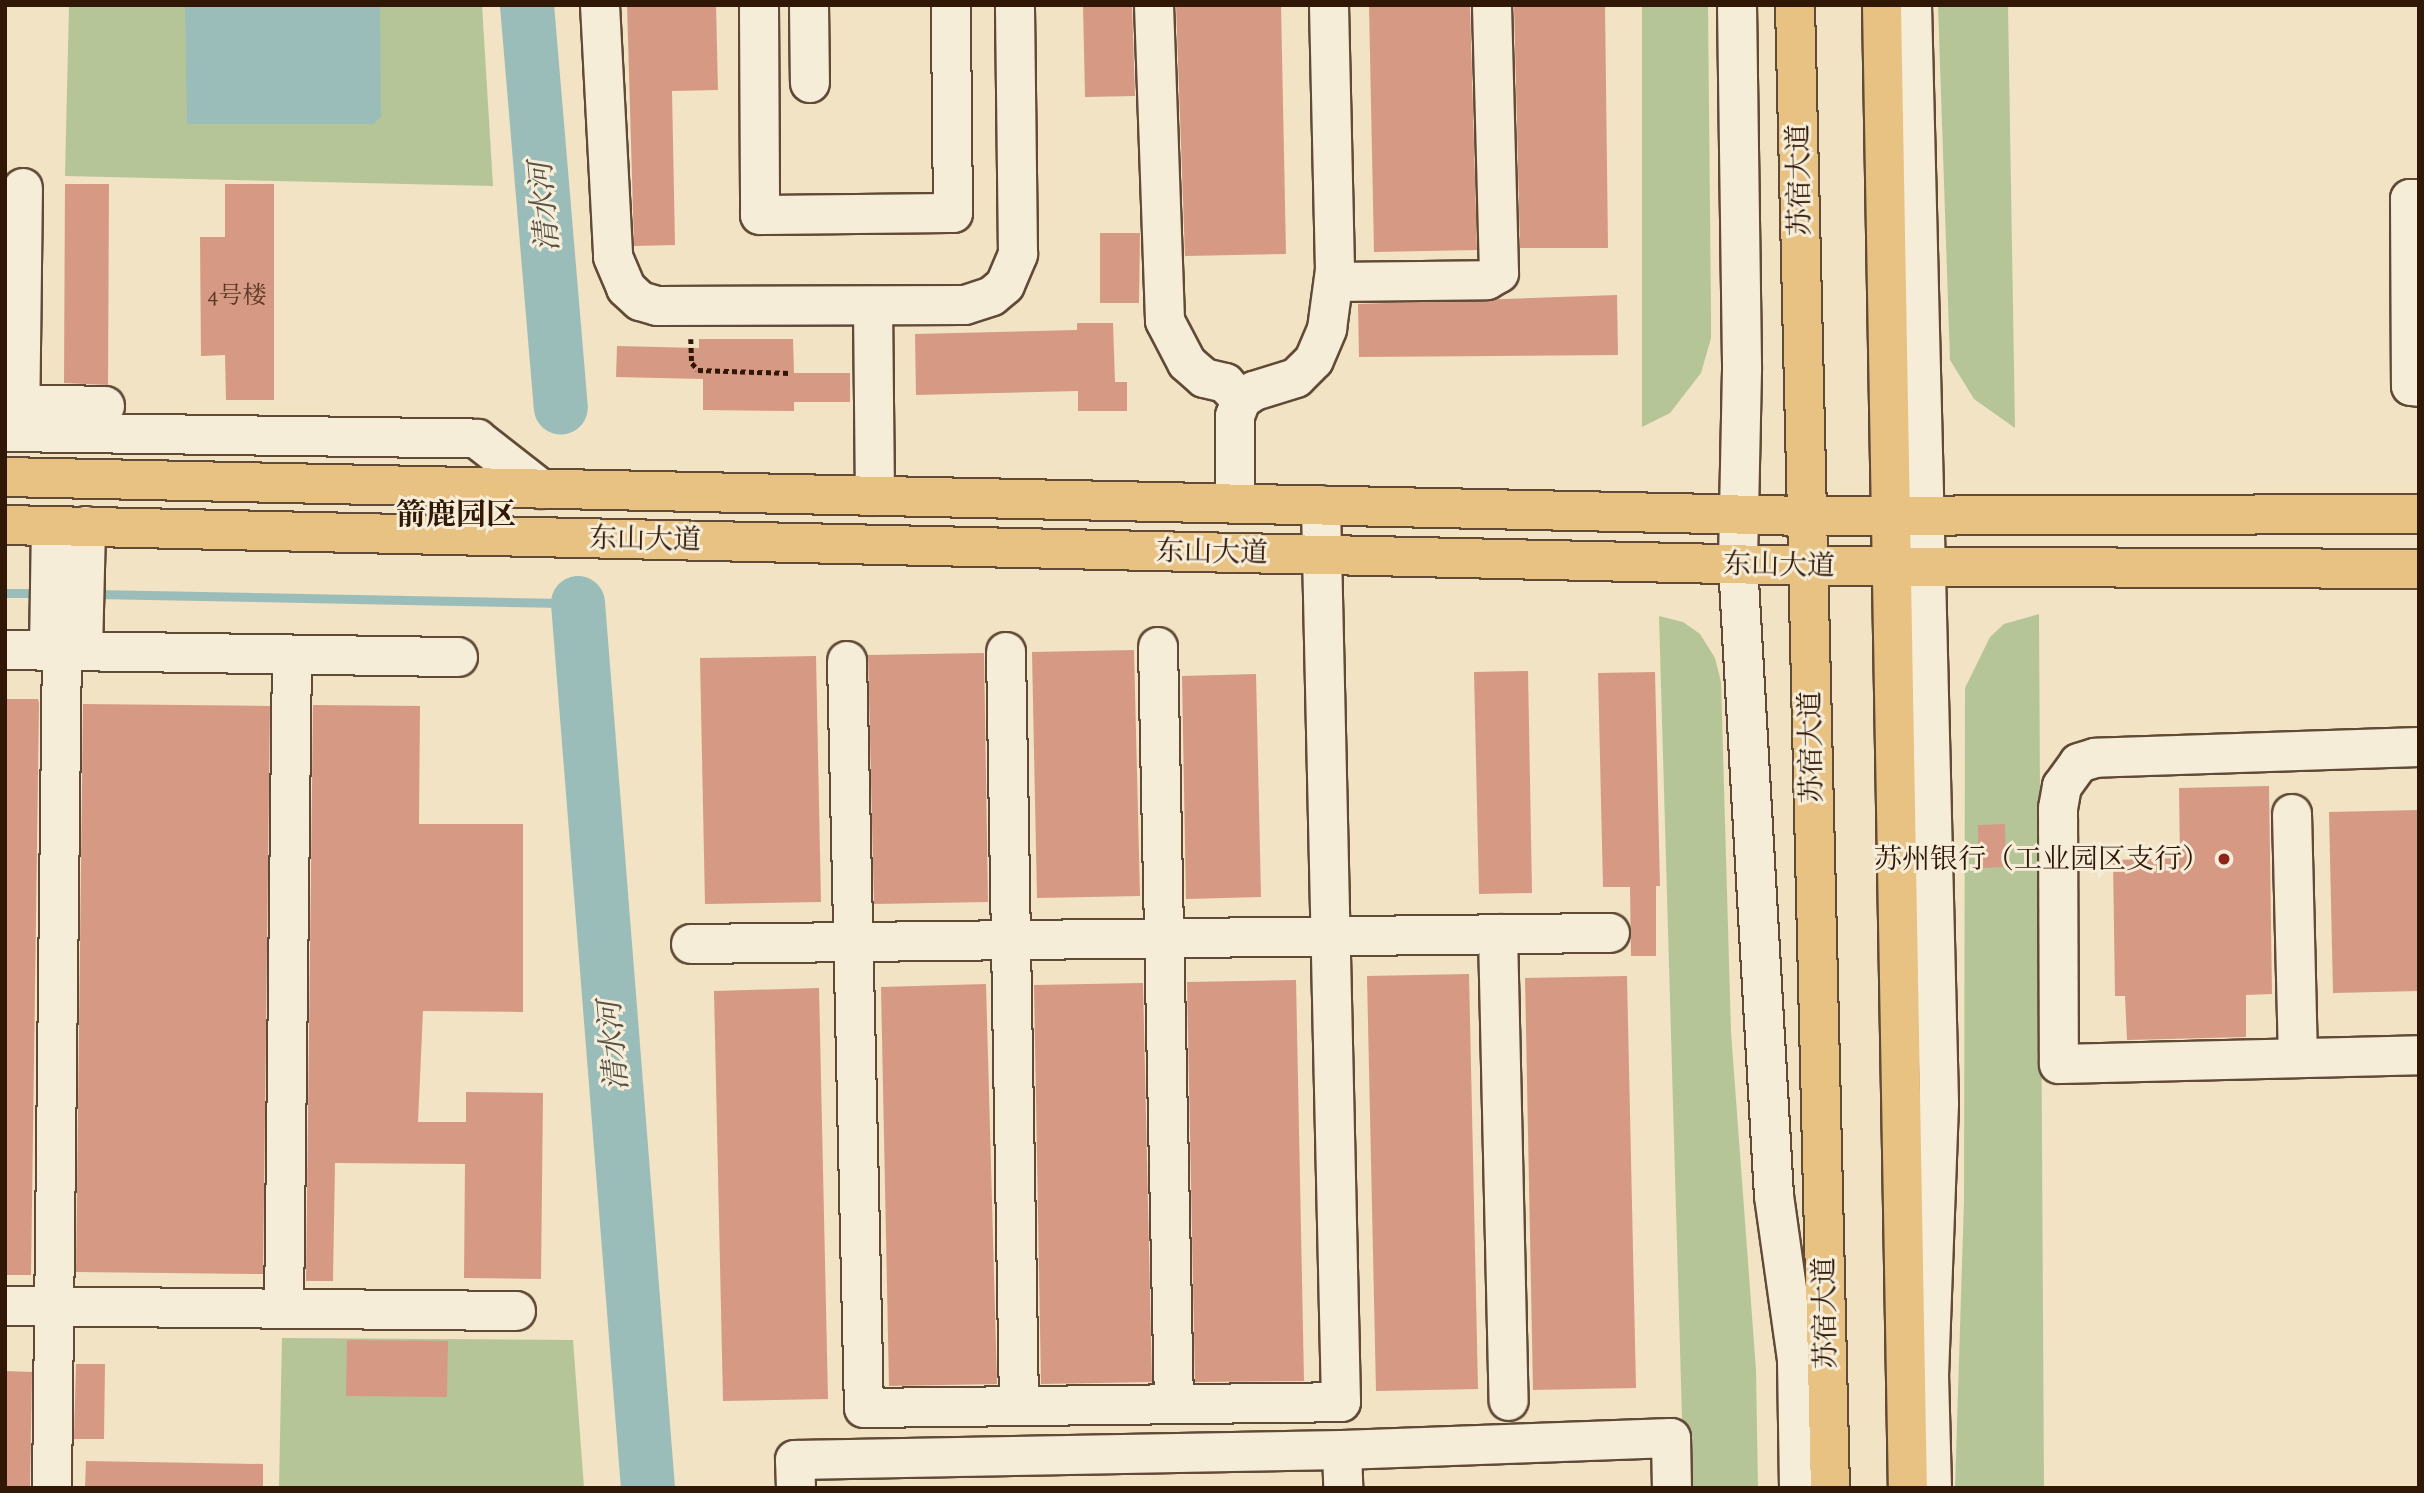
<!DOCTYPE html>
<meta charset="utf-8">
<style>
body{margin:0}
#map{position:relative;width:2424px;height:1493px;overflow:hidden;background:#f1e3c4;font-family:Alegreya,"Noto Serif SC",serif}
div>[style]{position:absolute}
.green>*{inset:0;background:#b6c597}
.water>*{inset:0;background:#9bbdb9}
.stream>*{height:9px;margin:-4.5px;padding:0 4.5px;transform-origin:4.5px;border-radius:4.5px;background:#9bbdb9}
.river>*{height:54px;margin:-27px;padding:0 27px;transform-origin:27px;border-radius:27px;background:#9bbdb9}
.building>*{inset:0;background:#d69983}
.path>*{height:4.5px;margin-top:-2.25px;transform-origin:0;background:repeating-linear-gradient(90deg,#311706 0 5px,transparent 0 8.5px)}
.roads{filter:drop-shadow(2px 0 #614a36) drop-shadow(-2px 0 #614a36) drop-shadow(0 2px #614a36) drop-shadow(0 -2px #614a36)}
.minor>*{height:38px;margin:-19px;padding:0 19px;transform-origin:19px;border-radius:19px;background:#f6edd9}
.major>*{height:38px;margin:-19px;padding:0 19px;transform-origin:19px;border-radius:19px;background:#e8c282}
.dots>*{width:19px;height:19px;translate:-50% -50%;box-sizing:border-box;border:4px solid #f6edd9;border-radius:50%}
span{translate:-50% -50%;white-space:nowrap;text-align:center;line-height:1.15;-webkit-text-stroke:6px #f6edd9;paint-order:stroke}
.number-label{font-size:24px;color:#5a3825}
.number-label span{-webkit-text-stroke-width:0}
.street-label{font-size:28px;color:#311706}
.poi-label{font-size:28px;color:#311706}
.right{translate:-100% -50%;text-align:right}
.water-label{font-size:30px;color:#565145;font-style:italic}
.neighbourhood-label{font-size:30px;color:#311706;font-weight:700}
.frame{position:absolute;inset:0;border:7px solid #311706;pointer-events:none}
</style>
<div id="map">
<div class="green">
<div style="clip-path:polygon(69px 5px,482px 5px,493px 186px,65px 176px)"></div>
<div style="clip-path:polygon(1642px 5px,1708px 5px,1711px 315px,1711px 338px,1701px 373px,1670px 413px,1642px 427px)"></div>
<div style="clip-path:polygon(1938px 5px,2008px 5px,2015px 428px,1974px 399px,1950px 360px)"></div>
<div style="clip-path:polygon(2039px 614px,2044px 1488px,1955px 1488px,1964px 1200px,1965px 688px,1990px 637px,2004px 624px)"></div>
<div style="clip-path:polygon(1659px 616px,1683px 622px,1700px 634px,1715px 658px,1721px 682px,1731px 1032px,1756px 1370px,1758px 1488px,1684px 1488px)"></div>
<div style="clip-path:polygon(282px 1338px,573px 1340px,584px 1488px,279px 1488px)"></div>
</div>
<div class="water">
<div style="clip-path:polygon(185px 5px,380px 5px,381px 116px,374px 124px,187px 124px)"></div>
</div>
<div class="stream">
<div style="left:5px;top:593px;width:37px"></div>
<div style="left:94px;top:594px;width:484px;rotate:1.1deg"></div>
</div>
<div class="river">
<div style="left:527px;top:5px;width:404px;rotate:85.2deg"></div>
<div style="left:578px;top:603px;width:888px;rotate:85.48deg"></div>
</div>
<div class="building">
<div style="clip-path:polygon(627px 5px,716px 5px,718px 90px,672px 91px,675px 245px,634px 246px)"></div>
<div style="clip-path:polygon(1083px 5px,1132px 5px,1135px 96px,1085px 97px)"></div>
<div style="clip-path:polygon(1176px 5px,1281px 5px,1286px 254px,1185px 256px)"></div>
<div style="clip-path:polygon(1369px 5px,1470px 5px,1477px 250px,1374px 252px)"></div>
<div style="clip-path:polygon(1514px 5px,1605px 5px,1608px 248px,1520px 248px)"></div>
<div style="clip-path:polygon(65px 184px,109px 184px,108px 385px,64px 383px)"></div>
<div style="clip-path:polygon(225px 184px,274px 184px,274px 400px,226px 400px,225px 355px,201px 356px,200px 237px,225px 237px)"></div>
<div style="clip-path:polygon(1100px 233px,1140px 233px,1139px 303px,1100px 303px)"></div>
<div style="clip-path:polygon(1617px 295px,1618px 355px,1359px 357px,1358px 304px)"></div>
<div style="clip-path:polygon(1077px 323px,1113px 323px,1115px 382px,1127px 382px,1127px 411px,1078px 411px,1078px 391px,916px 395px,915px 334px,1077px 330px)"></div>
<div style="clip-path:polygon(699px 339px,793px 339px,794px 373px,850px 373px,850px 402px,794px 402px,794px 411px,703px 410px,703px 379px,616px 377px,617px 346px,699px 348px)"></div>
<div style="clip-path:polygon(1134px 650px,1140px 896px,1037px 898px,1032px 652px)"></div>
<div style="clip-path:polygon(984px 653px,988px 902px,874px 904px,868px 655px)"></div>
<div style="clip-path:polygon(816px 656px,821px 902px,705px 904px,700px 658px)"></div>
<div style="clip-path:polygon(1528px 671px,1532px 893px,1479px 894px,1474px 672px)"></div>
<div style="clip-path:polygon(1655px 672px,1660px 886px,1656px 886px,1656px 956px,1631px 956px,1630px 887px,1603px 887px,1598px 673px)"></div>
<div style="clip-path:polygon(1256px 674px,1261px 897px,1186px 899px,1182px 676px)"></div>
<div style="clip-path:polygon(5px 699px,38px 699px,39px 703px,31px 1275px,5px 1275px)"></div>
<div style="clip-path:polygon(83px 704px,270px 706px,263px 1274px,76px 1272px)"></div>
<div style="clip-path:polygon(313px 705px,420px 706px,419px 824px,523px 824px,523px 1012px,423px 1011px,418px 1122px,466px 1122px,466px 1092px,543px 1093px,541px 1279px,464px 1278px,465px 1164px,335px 1163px,333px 1281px,306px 1281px)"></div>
<div style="clip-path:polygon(2269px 786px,2272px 994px,2246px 995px,2246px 1037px,2127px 1040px,2125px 996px,2115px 996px,2113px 860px,2180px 858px,2179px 788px)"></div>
<div style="clip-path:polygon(2419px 810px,2419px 991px,2333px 993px,2329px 812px)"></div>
<div style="clip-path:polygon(2005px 824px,2006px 867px,1979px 868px,1978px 825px)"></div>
<div style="clip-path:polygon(1469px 974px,1478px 1389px,1376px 1391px,1367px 976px)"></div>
<div style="clip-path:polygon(1627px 976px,1636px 1388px,1533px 1390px,1525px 978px)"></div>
<div style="clip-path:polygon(1296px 980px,1304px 1381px,1195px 1382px,1187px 982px)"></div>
<div style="clip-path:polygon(1143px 983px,1152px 1382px,1041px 1384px,1034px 985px)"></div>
<div style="clip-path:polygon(986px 984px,997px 1384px,889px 1386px,881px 987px)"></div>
<div style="clip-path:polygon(819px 988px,828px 1399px,723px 1401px,714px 991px)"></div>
<div style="clip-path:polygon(347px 1340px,448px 1341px,447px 1397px,346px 1396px)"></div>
<div style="clip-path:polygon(76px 1364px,105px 1364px,104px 1439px,74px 1439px)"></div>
<div style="clip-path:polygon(5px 1371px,32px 1372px,30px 1488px,5px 1488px)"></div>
<div style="clip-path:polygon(86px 1461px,263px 1464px,263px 1488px,85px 1488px)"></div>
</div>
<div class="path">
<div style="left:691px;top:339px;width:24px;rotate:88deg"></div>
<div style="left:692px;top:363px;width:9px;rotate:49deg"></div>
<div style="left:698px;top:370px;width:92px;rotate:1.9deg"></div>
</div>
<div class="roads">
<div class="minor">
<div style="left:600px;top:5px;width:252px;rotate:87deg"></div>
<div style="left:613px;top:257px;width:34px;rotate:67deg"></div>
<div style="left:626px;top:288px;width:19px;rotate:43deg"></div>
<div style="left:640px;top:301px;width:18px;rotate:16deg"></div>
<div style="left:657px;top:306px;width:308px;rotate:-0.2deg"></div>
<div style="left:965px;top:305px;width:28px;rotate:-18deg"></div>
<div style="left:992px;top:296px;width:17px;rotate:-40deg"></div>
<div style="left:1005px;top:285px;width:34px;rotate:-67deg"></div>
<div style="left:1018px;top:254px;width:249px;rotate:-90.7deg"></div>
<div style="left:759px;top:5px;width:210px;rotate:89.7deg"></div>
<div style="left:760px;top:215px;width:193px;rotate:-0.6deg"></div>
<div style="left:953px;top:213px;width:208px;rotate:-90.6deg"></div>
<div style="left:809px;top:5px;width:78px;rotate:89.3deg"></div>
<div style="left:1154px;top:5px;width:316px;rotate:88deg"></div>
<div style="left:1165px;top:321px;width:47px;rotate:62.4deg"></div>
<div style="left:1187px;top:363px;width:23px;rotate:41deg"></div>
<div style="left:1204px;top:378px;width:22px;rotate:13deg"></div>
<div style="left:1225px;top:383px;width:23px;rotate:47deg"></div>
<div style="left:1737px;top:5px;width:365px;rotate:89.2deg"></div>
<div style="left:1742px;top:370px;width:194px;rotate:91.2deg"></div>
<div style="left:1738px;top:564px;width:633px;rotate:86.74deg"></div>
<div style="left:1774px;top:1196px;width:166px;rotate:82deg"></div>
<div style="left:1797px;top:1360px;width:128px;rotate:89.1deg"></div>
<div style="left:1912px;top:5px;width:1099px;rotate:88.59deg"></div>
<div style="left:1939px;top:1104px;width:270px;rotate:92.1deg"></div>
<div style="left:1929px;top:1374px;width:114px;rotate:88.5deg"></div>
<div style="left:2419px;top:199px;width:9px;rotate:180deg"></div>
<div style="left:2410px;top:199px;width:187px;rotate:89.7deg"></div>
<div style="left:2411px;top:386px;width:8px;rotate:7deg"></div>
<div style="left:1334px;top:282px;width:153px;rotate:-0.7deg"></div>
<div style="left:1487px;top:280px;width:14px;rotate:-30deg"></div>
<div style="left:1499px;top:273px;width:268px;rotate:-91.5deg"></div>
<div style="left:873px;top:306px;width:190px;rotate:89.4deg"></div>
<div style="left:5px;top:404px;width:100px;rotate:1.1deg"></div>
<div style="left:20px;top:430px;width:242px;rotate:-89.3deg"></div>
<div style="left:5px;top:432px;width:472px;rotate:0.8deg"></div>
<div style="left:477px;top:439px;width:81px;rotate:38deg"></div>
<div style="left:1235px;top:503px;width:87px;rotate:-90deg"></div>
<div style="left:1235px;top:416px;width:17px;rotate:-69deg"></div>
<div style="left:1241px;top:400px;width:16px;rotate:-35deg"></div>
<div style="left:1254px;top:391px;width:44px;rotate:-17.2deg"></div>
<div style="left:1296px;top:378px;width:25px;rotate:-45deg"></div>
<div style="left:1314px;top:360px;width:34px;rotate:-67deg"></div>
<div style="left:1327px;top:329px;width:60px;rotate:-82.3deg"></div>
<div style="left:1335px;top:270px;width:265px;rotate:-91.3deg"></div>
<div style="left:1158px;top:647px;width:757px;rotate:88.79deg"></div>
<div style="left:5px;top:650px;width:453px;rotate:0.9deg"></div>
<div style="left:49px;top:651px;width:125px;rotate:-89.1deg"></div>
<div style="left:83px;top:651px;width:125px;rotate:-88.6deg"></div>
<div style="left:1006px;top:652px;width:753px;rotate:89.01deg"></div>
<div style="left:847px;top:661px;width:747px;rotate:88.7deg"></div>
<div style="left:864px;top:1408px;width:477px;rotate:-0.7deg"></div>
<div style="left:1341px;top:1402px;width:897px;rotate:-91.28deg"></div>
<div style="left:2419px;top:747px;width:324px;rotate:178.1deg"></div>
<div style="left:2095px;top:758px;width:17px;rotate:163deg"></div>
<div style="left:2079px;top:763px;width:29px;rotate:126deg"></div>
<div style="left:2062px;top:786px;width:22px;rotate:100deg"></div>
<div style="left:2058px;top:808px;width:256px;rotate:89.8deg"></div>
<div style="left:2059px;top:1064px;width:360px;rotate:-1.4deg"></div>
<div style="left:2292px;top:814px;width:244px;rotate:88.6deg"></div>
<div style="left:1498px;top:934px;width:467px;rotate:88.7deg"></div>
<div style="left:691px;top:944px;width:919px;rotate:-0.69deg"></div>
<div style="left:5px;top:1306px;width:511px;rotate:0.56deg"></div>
<div style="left:284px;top:1309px;width:654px;rotate:-89.3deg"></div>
<div style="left:1342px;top:1450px;width:38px;rotate:88deg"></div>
<div style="left:52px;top:1488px;width:837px;rotate:-89.32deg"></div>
<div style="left:796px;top:1488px;width:28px;rotate:-92deg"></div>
<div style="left:795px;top:1460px;width:547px;rotate:-1.05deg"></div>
<div style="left:1342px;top:1450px;width:329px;rotate:-2.1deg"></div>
<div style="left:1671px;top:1438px;width:50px;rotate:88.9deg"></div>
</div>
<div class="major">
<div style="left:1795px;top:5px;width:1483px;rotate:88.65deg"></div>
<div style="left:1882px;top:5px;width:1483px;rotate:89deg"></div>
<div style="left:5px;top:477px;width:1800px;rotate:1.24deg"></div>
<div style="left:1805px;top:516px;width:614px;rotate:-0.19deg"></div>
<div style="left:5px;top:525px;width:1802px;rotate:1.3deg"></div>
<div style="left:1807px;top:566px;width:612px;rotate:0.28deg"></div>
</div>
</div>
<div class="dots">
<div style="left:2224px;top:859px;background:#8f2418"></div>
</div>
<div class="number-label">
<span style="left:237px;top:296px">4号楼</span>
</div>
<div class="street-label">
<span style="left:1799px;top:180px;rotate:-91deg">苏宿大道</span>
<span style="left:645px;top:539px;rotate:1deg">东山大道</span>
<span style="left:1212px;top:552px;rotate:1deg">东山大道</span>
<span style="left:1779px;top:565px;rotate:1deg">东山大道</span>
<span style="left:1811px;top:747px;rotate:-91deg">苏宿大道</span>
<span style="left:1825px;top:1313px;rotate:-91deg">苏宿大道</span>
</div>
<div class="poi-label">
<span class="right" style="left:2210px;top:859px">苏州银行（工业园区支行）</span>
</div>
<div class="water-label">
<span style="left:544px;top:207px;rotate:-95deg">清水河</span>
<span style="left:613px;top:1046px;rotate:-95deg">清水河</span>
</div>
<div class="neighbourhood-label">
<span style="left:456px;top:514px">箭鹿园区</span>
</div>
<div class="frame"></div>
</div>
